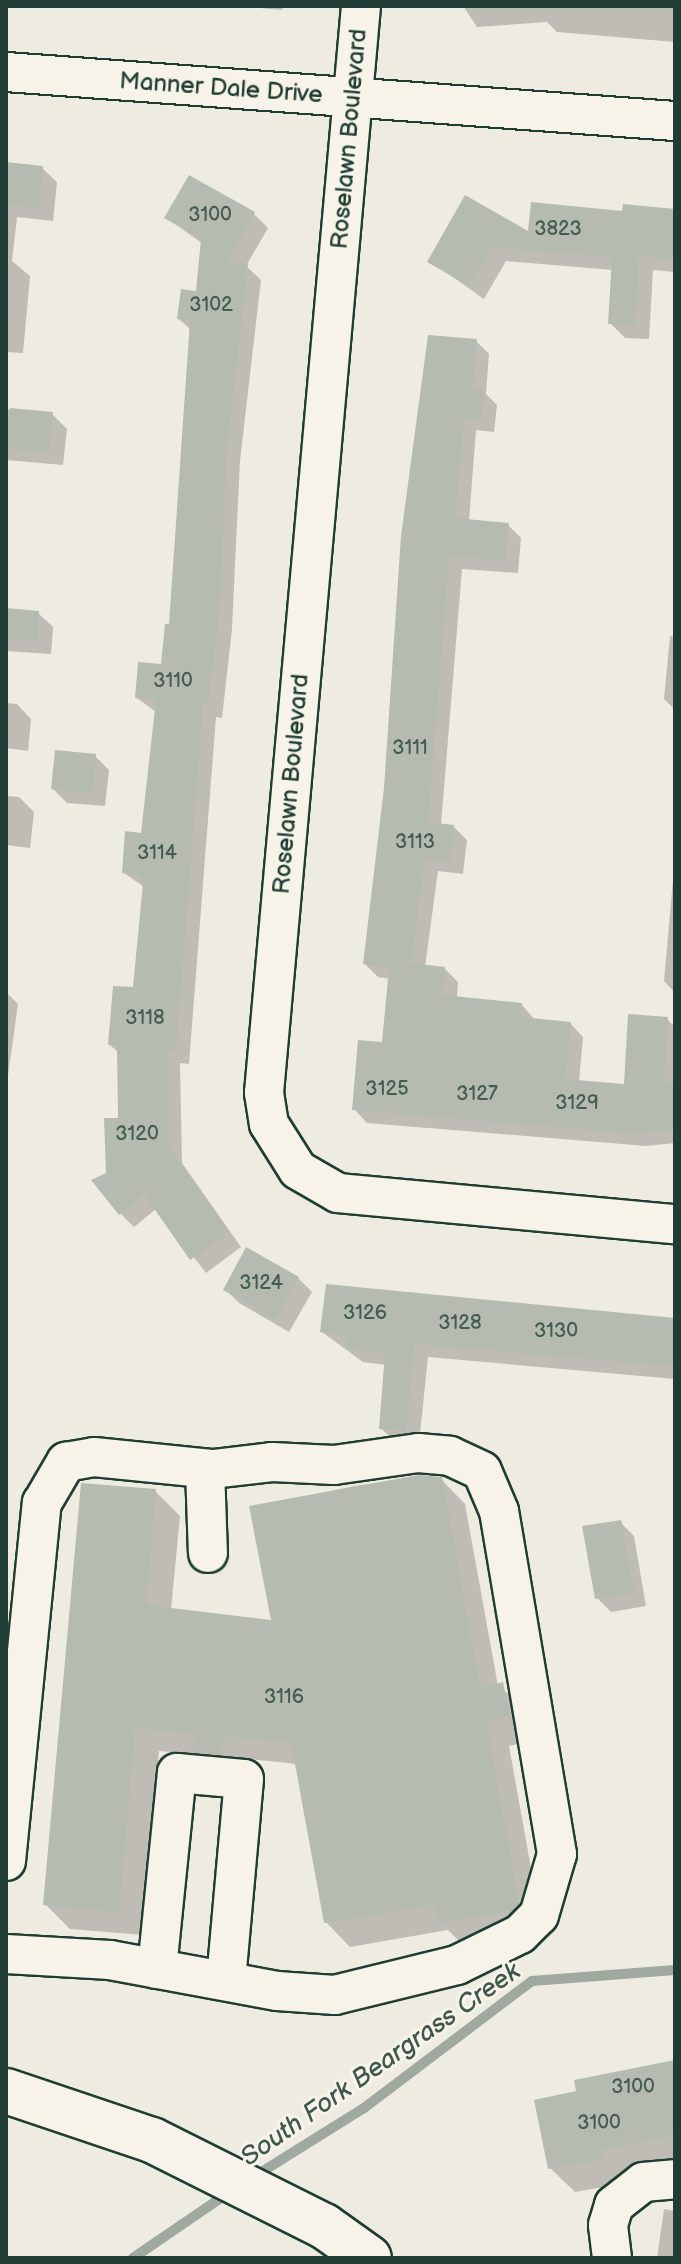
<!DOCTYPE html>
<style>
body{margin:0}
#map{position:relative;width:681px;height:2264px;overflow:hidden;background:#eeece1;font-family:"Balsamiq Sans",sans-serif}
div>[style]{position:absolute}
.shadow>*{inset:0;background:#0003}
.stream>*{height:10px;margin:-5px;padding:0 5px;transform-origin:5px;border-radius:5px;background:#9fa99f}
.building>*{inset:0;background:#b5bbb0}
.roads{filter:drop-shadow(2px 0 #1f3d34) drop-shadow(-2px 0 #1f3d34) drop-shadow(0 2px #1f3d34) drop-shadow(0 -2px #1f3d34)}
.minor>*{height:38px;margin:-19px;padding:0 19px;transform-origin:19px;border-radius:19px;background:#f7f3e8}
.major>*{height:44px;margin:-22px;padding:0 22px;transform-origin:22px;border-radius:22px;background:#f7f3e8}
span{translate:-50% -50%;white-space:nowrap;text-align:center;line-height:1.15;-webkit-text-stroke:6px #f7f3e8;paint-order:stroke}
.number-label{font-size:20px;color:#445c53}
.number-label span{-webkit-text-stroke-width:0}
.street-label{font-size:24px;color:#1f3d34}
.water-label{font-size:26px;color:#3f584f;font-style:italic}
.frame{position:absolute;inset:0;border:8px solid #1f3d34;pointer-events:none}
</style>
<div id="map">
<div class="shadow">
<div style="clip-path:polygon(238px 6px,283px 6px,282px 10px)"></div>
<div style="clip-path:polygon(463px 6px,675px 6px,675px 42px,557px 32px,547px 22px,477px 27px)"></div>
<div style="clip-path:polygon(6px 164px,42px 168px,57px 182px,53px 221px,17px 217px,12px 261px,30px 276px,23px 353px,6px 352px)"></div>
<div style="clip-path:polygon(675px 211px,675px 272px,653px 270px,649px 339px,625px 338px,610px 323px,613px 270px,506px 261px,484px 299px,430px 261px,624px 213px)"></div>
<div style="clip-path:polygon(254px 214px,268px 228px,246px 266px,261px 280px,240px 461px,232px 629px,222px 718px,216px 717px,189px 1064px,180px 1063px,182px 1163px,241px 1247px,206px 1273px,156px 1209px,134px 1227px,120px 1213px,108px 1175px,120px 1120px,119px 1053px,110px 1045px,135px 989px,144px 887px,124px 873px,143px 835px,156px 712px,137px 698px,163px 666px,170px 626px,192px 331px,179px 319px,198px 293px,203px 244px,167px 218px)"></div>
<div style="clip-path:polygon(476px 341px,489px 354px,486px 394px,497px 405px,494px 432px,476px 430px,469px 521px,508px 525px,521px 538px,518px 573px,462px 569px,441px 825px,454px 827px,467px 840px,463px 874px,438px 871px,425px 967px,445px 969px,458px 982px,457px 998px,522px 1005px,535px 1020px,570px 1023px,583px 1037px,579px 1082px,626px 1086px,667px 1019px,675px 1027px,675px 1143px,646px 1146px,367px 1123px,354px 1109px,384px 1044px,390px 979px,378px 977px,365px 964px)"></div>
<div style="clip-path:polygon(6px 409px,52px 414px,67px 429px,63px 465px,6px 460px,6px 464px)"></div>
<div style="clip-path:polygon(6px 610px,38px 613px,53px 627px,51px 654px,6px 651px)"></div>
<div style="clip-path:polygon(670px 636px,675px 637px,675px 710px,664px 699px)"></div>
<div style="clip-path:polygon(6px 703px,17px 704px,31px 719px,28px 751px,6px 748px)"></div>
<div style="clip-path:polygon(95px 756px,109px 770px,105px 806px,67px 803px,53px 789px)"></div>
<div style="clip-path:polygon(6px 796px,19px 797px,34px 812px,30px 848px,6px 845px)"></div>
<div style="clip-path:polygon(675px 857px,675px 993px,664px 981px)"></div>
<div style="clip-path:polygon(6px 992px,18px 1004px,6px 1090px)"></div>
<div style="clip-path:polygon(298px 1278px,312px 1292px,289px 1332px,239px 1303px,225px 1289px)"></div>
<div style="clip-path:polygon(675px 1320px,675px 1379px,428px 1357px,419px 1444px,395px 1442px,381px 1428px,386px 1365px,363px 1362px,322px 1332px)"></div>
<div style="clip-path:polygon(441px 1479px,465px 1504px,498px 1686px,527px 1709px,533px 1741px,509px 1746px,542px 1929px,465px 1947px,448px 1930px,350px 1947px,326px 1922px,297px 1764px,248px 1759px,246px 1778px,219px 1776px,197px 1754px,159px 1751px,143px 1935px,70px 1929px,45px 1904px,155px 1491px,180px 1516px,171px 1610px,273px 1623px,251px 1507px,360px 1485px)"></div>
<div style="clip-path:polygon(620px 1522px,634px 1536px,646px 1606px,611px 1612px,597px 1598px)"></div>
<div style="clip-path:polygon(675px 2062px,675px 2164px,626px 2183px,575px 2192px,550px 2168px,579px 2093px)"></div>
<div style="clip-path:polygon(664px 2209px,675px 2211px,675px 2258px,657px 2258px)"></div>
</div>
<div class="stream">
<div style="left:252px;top:2178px;width:132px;rotate:-32deg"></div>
<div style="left:364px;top:2108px;width:211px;rotate:-37.1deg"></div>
<div style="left:532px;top:1981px;width:143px;rotate:-4.4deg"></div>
<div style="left:133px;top:2258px;width:115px;rotate:-34.4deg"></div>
</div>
<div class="building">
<div style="clip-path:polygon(6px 162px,43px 166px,39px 208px,6px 204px)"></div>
<div style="clip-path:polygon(189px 175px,255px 212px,227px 262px,248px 264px,227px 446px,219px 614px,208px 705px,203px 704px,176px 1051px,167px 1050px,169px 1147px,229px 1232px,190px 1260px,144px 1194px,119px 1215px,91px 1180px,106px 1173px,104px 1118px,118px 1118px,117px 1046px,108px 1045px,113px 986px,133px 987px,143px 883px,139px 875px,122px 873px,125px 831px,141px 833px,156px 700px,135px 698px,138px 662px,161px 664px,165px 624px,169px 624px,190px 321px,177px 319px,181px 289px,196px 291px,201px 239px,164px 218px)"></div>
<div style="clip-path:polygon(465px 195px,528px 231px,531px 202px,622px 211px,623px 204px,675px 209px,675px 259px,639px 256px,635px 325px,608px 324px,612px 257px,491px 247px,469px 286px,427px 262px)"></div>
<div style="clip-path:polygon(428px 335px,477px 339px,472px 389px,484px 390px,481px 420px,464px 418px,455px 518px,509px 523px,505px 561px,449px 556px,428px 822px,454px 825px,450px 862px,425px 859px,411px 963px,445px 967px,443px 995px,522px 1003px,521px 1017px,571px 1022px,565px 1079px,624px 1084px,628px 1014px,668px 1017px,664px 1082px,675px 1081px,675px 1130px,632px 1133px,352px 1110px,358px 1040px,382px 1042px,389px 968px,363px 964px,384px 788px,401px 536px)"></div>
<div style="clip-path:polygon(10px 408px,53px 412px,49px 452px,7px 448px)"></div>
<div style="clip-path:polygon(6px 608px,39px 611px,37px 641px,6px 638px)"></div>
<div style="clip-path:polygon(55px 750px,96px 754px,92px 793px,51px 789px)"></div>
<div style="clip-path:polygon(246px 1247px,299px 1277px,275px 1319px,223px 1290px)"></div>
<div style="clip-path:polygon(326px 1284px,675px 1318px,675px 1366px,414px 1344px,406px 1431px,379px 1429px,385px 1353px,347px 1349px,348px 1336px,320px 1332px)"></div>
<div style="clip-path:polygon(419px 1475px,442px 1477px,480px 1688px,503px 1682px,510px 1716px,486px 1722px,519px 1904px,512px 1911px,438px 1923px,435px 1904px,324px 1923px,291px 1742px,224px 1736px,222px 1755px,192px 1752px,194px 1733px,135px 1728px,119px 1912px,43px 1905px,81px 1483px,156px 1489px,146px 1605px,271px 1620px,249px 1506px)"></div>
<div style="clip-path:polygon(621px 1520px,634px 1593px,595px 1599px,582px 1526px)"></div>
<div style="clip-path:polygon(675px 2060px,675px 2135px,600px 2150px,602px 2159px,548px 2169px,534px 2100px,576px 2091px,574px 2080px)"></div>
</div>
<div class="roads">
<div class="minor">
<div style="left:361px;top:6px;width:1091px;rotate:95.1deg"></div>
<div style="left:264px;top:1093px;width:31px;rotate:81deg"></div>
<div style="left:269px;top:1124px;width:54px;rotate:57.8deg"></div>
<div style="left:298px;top:1170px;width:46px;rotate:29.9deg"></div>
<div style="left:338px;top:1193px;width:338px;rotate:5.3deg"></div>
<div style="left:6px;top:72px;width:671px;rotate:4.19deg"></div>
<div style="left:205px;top:1469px;width:84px;rotate:88deg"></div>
<div style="left:6px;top:1861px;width:360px;rotate:-84.3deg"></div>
<div style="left:42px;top:1503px;width:48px;rotate:-59.7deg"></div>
<div style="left:66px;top:1462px;width:28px;rotate:-10deg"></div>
<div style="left:94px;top:1457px;width:120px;rotate:5.8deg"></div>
<div style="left:213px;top:1469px;width:59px;rotate:-6.8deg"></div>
<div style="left:272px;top:1462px;width:62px;rotate:2.8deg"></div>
<div style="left:334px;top:1465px;width:85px;rotate:-8.1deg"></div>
<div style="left:418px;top:1453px;width:32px;rotate:5deg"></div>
<div style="left:450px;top:1456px;width:35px;rotate:25deg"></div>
<div style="left:482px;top:1471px;width:43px;rotate:67deg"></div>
<div style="left:499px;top:1511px;width:348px;rotate:80.4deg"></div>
<div style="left:557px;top:1854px;width:64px;rotate:106.4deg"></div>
<div style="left:539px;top:1915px;width:27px;rotate:135deg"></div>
<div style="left:520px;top:1934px;width:70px;rotate:153.8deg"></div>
<div style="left:457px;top:1965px;width:126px;rotate:166.2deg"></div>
<div style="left:335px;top:1995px;width:58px;rotate:-176.1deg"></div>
<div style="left:277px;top:1991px;width:170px;rotate:-169.5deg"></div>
<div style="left:110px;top:1960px;width:104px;rotate:-176.7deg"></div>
<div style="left:157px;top:1969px;width:197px;rotate:-84.2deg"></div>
<div style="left:177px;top:1773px;width:67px;rotate:5.1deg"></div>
<div style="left:244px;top:1779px;width:203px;rotate:95.1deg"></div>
<div style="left:612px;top:2258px;width:33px;rotate:-97deg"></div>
<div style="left:608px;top:2225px;width:21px;rotate:-73deg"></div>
<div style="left:614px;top:2205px;width:37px;rotate:-38deg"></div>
<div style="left:643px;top:2182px;width:32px;rotate:-5deg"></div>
</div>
<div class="major">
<div style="left:6px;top:2091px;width:154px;rotate:18.6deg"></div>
<div style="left:152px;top:2140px;width:192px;rotate:26.6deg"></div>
<div style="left:324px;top:2226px;width:55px;rotate:35.4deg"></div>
</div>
</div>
<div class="number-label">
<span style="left:210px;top:215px">3100</span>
<span style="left:558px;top:229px">3823</span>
<span style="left:211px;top:305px">3102</span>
<span style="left:173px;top:681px">3110</span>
<span style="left:410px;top:748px">3111</span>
<span style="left:415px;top:842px">3113</span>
<span style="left:157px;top:853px">3114</span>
<span style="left:145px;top:1018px">3118</span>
<span style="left:387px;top:1089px">3125</span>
<span style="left:477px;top:1094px">3127</span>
<span style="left:577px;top:1103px">3129</span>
<span style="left:137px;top:1134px">3120</span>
<span style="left:261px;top:1283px">3124</span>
<span style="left:365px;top:1313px">3126</span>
<span style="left:460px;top:1323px">3128</span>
<span style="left:556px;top:1331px">3130</span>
<span style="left:284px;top:1697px">3116</span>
<span style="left:633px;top:2087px">3100</span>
<span style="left:599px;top:2123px">3100</span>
</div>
<div class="street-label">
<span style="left:221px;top:88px;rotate:4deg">Manner Dale Drive</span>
<span style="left:349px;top:139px;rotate:-85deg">Roselawn Boulevard</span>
<span style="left:291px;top:784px;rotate:-85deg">Roselawn Boulevard</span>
</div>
<div class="water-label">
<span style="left:381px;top:2065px;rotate:-35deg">South Fork Beargrass Creek</span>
</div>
<div class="frame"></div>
</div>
